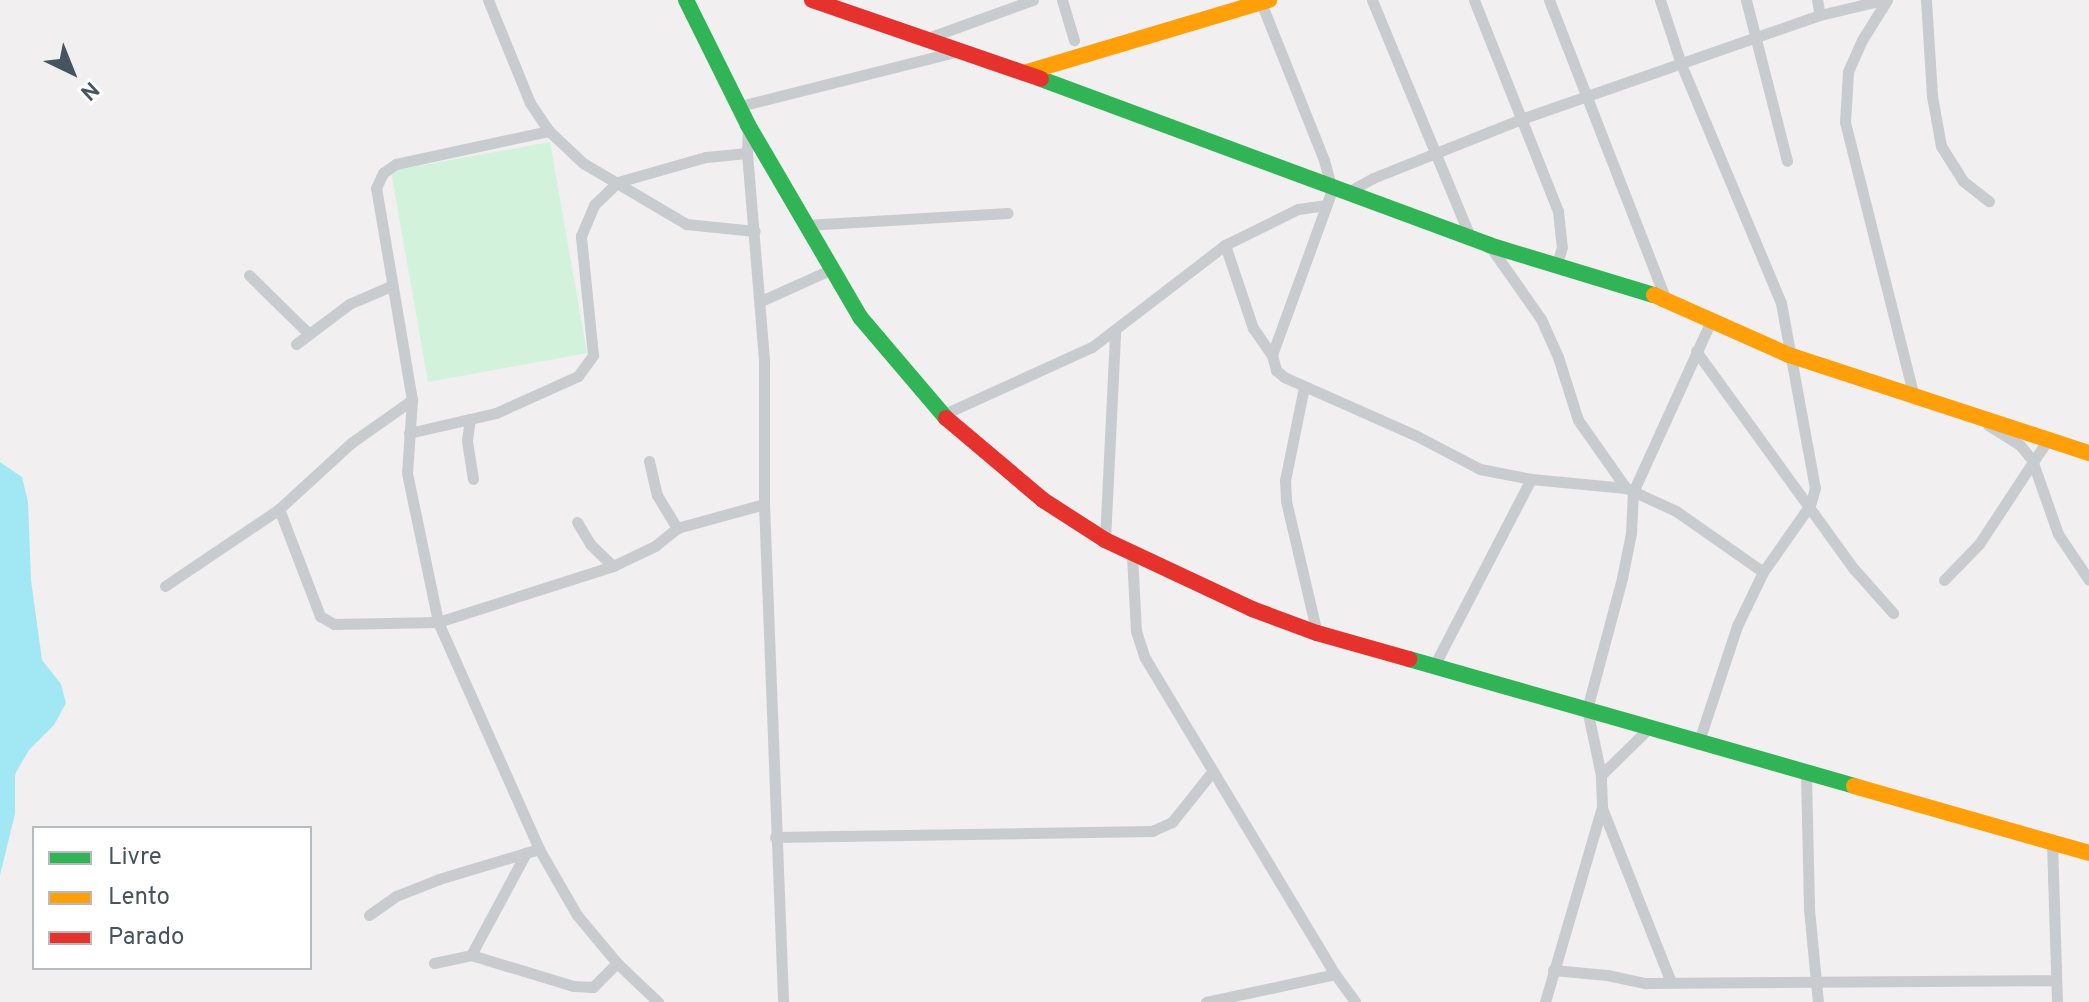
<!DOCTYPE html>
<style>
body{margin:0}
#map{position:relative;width:2089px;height:1002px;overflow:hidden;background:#f1eff0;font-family:Overpass,sans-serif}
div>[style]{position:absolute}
.green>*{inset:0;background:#d2f2dc}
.water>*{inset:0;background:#a2e8f4}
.street>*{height:11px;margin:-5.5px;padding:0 5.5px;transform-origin:5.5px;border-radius:5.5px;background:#c8ccce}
.fast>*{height:16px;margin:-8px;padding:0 8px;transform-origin:8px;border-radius:8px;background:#30b455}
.slow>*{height:16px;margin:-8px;padding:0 8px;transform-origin:8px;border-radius:8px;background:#ff9f0a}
.jam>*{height:16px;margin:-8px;padding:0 8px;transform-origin:8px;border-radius:8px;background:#e5322d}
span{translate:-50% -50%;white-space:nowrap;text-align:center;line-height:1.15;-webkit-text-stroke:7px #fff;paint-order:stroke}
.legend{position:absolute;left:32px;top:826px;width:280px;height:144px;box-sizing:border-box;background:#fff;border:2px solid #b5bbbf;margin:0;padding:10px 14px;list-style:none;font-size:24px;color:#45545e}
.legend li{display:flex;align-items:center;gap:16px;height:40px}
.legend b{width:40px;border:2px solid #b5bbbf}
.north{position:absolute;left:32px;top:32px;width:80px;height:80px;-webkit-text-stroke:6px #fff;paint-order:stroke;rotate:137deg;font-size:22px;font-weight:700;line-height:32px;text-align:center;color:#45545e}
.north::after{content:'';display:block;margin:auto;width:28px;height:36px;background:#45545e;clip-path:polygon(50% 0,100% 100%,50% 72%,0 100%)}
</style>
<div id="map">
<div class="green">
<div style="clip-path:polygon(550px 142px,587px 353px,428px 382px,391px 171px)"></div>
</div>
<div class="water">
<div style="clip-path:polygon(0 462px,22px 477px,28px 502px,31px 580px,42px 660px,61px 684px,66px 703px,54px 725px,29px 750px,15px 774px,15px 814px,0 875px)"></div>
</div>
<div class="street">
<div style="left:488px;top:0;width:111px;rotate:67.8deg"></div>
<div style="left:530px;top:103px;width:34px;rotate:56deg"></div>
<div style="left:549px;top:131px;width:47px;rotate:43.3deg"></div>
<div style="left:583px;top:163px;width:120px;rotate:30.6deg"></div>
<div style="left:686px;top:224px;width:69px;rotate:5.8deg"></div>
<div style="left:1062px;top:0;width:42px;rotate:73.3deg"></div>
<div style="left:1260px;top:0;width:172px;rotate:68.2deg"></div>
<div style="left:1324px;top:160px;width:31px;rotate:75deg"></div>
<div style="left:1332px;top:190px;width:176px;rotate:110deg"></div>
<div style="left:1272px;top:355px;width:16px;rotate:75deg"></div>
<div style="left:1276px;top:370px;width:11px;rotate:41deg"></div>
<div style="left:1284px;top:377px;width:143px;rotate:23.9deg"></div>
<div style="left:1415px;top:435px;width:73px;rotate:27.6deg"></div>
<div style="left:1480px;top:469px;width:52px;rotate:11.1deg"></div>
<div style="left:1531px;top:479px;width:95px;rotate:5.4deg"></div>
<div style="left:1626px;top:488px;width:55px;rotate:24.7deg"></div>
<div style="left:1676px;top:511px;width:106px;rotate:35deg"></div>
<div style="left:1372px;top:0;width:259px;rotate:67.5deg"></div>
<div style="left:1474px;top:0;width:227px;rotate:68.3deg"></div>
<div style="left:1558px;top:211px;width:36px;rotate:84deg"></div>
<div style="left:1562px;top:247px;width:17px;rotate:107deg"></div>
<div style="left:1549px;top:0;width:320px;rotate:68.7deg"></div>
<div style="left:1660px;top:0;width:67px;rotate:71.8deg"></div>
<div style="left:1681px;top:64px;width:259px;rotate:67.3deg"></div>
<div style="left:1781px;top:303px;width:188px;rotate:79.6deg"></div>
<div style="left:1815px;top:488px;width:18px;rotate:106deg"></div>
<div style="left:1810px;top:505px;width:82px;rotate:125deg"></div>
<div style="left:1763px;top:572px;width:60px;rotate:115.7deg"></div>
<div style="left:1737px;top:626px;width:124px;rotate:108.3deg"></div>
<div style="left:1746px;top:0;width:166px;rotate:75.7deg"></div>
<div style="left:1817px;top:0;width:15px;rotate:79deg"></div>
<div style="left:1887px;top:0;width:47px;rotate:122deg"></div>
<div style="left:1862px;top:40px;width:35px;rotate:114deg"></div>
<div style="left:1848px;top:72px;width:50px;rotate:93.4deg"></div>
<div style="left:1845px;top:122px;width:283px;rotate:75.9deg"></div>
<div style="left:1926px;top:0;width:96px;rotate:86.4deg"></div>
<div style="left:1932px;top:96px;width:51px;rotate:79.8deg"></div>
<div style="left:1941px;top:146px;width:41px;rotate:57.8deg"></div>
<div style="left:1963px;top:181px;width:33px;rotate:38deg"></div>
<div style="left:925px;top:39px;width:115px;rotate:-19.9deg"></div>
<div style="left:740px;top:106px;width:222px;rotate:-14.1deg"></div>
<div style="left:748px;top:125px;width:28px;rotate:92deg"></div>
<div style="left:747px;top:153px;width:210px;rotate:85.3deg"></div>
<div style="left:764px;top:362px;width:142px;rotate:90deg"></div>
<div style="left:764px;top:504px;width:498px;rotate:87.8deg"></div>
<div style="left:1346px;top:193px;width:31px;rotate:-29deg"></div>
<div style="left:1373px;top:178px;width:162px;rotate:-21.7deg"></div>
<div style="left:1524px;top:118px;width:313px;rotate:-19.2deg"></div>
<div style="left:1820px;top:15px;width:65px;rotate:-13.4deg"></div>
<div style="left:806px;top:225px;width:202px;rotate:-3.4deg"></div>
<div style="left:1225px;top:245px;width:88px;rotate:71.4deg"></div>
<div style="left:1253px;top:328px;width:33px;rotate:55deg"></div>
<div style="left:1489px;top:245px;width:90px;rotate:54.9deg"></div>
<div style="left:1541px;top:319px;width:42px;rotate:65.9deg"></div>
<div style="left:1558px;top:357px;width:66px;rotate:72.4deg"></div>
<div style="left:1578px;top:420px;width:83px;rotate:54.8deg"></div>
<div style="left:249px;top:275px;width:84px;rotate:44.5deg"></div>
<div style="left:761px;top:301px;width:76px;rotate:-24.2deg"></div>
<div style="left:296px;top:344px;width:66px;rotate:-37deg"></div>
<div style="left:349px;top:304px;width:46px;rotate:-23.2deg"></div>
<div style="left:1696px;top:351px;width:269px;rotate:54.1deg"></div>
<div style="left:1854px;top:569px;width:59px;rotate:48.4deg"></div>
<div style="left:1304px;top:387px;width:95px;rotate:101.5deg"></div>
<div style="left:1285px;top:480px;width:21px;rotate:87deg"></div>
<div style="left:1286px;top:501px;width:136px;rotate:76.8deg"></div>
<div style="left:412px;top:400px;width:215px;rotate:-99.6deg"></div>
<div style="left:376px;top:188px;width:17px;rotate:-65deg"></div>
<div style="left:383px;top:173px;width:16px;rotate:-35deg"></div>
<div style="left:396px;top:164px;width:157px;rotate:-12.2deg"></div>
<div style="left:942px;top:415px;width:165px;rotate:-24.4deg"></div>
<div style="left:1092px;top:347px;width:168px;rotate:-37.5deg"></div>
<div style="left:1225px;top:245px;width:81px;rotate:-26.3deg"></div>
<div style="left:1298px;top:209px;width:27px;rotate:-8deg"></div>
<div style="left:1988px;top:425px;width:38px;rotate:32deg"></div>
<div style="left:2020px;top:445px;width:19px;rotate:51deg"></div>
<div style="left:2032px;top:460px;width:78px;rotate:70.6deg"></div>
<div style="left:2058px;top:534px;width:55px;rotate:56deg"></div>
<div style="left:409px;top:433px;width:63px;rotate:-12.9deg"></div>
<div style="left:649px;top:461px;width:35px;rotate:77deg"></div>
<div style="left:657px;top:495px;width:39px;rotate:59deg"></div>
<div style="left:473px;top:479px;width:39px;rotate:-99deg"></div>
<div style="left:467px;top:440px;width:21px;rotate:-82deg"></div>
<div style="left:470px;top:419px;width:27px;rotate:-13deg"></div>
<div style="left:496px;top:413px;width:90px;rotate:-24.3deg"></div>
<div style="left:578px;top:376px;width:26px;rotate:-54deg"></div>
<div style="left:593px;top:355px;width:120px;rotate:-95.8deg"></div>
<div style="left:581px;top:236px;width:34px;rotate:-67deg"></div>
<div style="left:594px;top:205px;width:33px;rotate:-44deg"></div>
<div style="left:618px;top:182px;width:91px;rotate:-15.9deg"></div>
<div style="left:706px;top:157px;width:41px;rotate:-5.6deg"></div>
<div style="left:279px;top:509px;width:115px;rotate:69deg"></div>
<div style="left:320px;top:616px;width:16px;rotate:30deg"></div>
<div style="left:334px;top:624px;width:104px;rotate:-1.1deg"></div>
<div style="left:438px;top:622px;width:184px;rotate:-17.7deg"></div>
<div style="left:613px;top:566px;width:47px;rotate:-25.5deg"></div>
<div style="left:655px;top:546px;width:28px;rotate:-39deg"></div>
<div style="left:677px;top:528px;width:90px;rotate:-15.4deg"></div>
<div style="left:577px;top:522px;width:26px;rotate:59deg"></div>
<div style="left:590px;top:544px;width:32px;rotate:44deg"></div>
<div style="left:1105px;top:540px;width:208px;rotate:-87.2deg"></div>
<div style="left:1132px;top:555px;width:76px;rotate:87deg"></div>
<div style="left:1136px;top:631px;width:28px;rotate:72deg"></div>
<div style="left:1145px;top:658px;width:369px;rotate:59deg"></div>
<div style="left:1335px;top:974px;width:34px;rotate:54deg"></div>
<div style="left:1944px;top:580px;width:50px;rotate:-45.8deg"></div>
<div style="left:1979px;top:544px;width:127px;rotate:-56.6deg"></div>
<div style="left:165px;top:586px;width:138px;rotate:-34deg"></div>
<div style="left:279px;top:509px;width:98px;rotate:-42.5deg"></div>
<div style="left:351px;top:443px;width:75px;rotate:-35.2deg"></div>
<div style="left:412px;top:400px;width:73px;rotate:93.9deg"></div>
<div style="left:407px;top:473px;width:152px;rotate:78.2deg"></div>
<div style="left:438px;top:622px;width:248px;rotate:66deg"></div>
<div style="left:539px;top:849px;width:76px;rotate:60.1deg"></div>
<div style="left:577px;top:915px;width:62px;rotate:50.2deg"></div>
<div style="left:617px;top:963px;width:57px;rotate:43.6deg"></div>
<div style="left:1434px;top:666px;width:211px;rotate:-62.6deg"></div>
<div style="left:1806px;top:774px;width:135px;rotate:88.7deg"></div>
<div style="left:1809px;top:909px;width:93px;rotate:84.5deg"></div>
<div style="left:1601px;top:775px;width:67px;rotate:-44.4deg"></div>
<div style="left:1602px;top:808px;width:187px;rotate:68.4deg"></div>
<div style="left:775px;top:837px;width:377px;rotate:-0.9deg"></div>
<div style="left:1152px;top:831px;width:22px;rotate:-24deg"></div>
<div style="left:1172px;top:822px;width:64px;rotate:-51.3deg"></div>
<div style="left:2052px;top:843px;width:159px;rotate:88.2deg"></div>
<div style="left:369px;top:915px;width:33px;rotate:-35deg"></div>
<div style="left:396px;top:896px;width:46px;rotate:-21.6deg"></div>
<div style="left:439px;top:879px;width:104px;rotate:-16.7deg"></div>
<div style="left:471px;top:955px;width:116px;rotate:-61.7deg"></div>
<div style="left:434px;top:963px;width:38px;rotate:-12deg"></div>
<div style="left:471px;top:955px;width:107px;rotate:16.9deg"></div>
<div style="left:573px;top:986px;width:20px;rotate:3deg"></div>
<div style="left:593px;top:987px;width:34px;rotate:-45deg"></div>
<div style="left:1553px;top:970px;width:54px;rotate:5.3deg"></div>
<div style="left:1607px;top:975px;width:40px;rotate:12deg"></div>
<div style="left:1646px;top:983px;width:410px;rotate:-0.4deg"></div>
<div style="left:1206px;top:1002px;width:132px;rotate:-12.2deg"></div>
<div style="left:1545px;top:1002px;width:203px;rotate:-73.7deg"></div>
<div style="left:1602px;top:807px;width:32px;rotate:-92deg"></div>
<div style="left:1601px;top:775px;width:67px;rotate:-102deg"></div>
<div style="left:1587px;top:709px;width:136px;rotate:-75deg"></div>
<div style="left:1622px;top:578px;width:46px;rotate:-78.7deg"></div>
<div style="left:1631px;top:533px;width:41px;rotate:-87.2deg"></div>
<div style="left:1633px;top:492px;width:188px;rotate:-65.5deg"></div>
</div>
<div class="fast">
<div style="left:686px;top:0;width:140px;rotate:63.6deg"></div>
<div style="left:748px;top:125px;width:222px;rotate:59.7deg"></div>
<div style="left:860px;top:317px;width:133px;rotate:49.6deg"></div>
<div style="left:1041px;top:79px;width:478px;rotate:20.3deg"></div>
<div style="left:1489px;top:245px;width:172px;rotate:16.9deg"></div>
<div style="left:1409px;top:659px;width:463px;rotate:15.9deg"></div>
</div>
<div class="slow">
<div style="left:1024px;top:73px;width:256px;rotate:-16.6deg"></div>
<div style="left:1654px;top:295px;width:148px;rotate:24deg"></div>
<div style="left:1789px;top:355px;width:316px;rotate:18.1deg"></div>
<div style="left:1854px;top:786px;width:244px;rotate:15.9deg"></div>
</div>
<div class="jam">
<div style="left:812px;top:0;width:242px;rotate:19deg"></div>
<div style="left:946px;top:418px;width:127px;rotate:40.2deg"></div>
<div style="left:1043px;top:500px;width:74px;rotate:32.8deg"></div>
<div style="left:1105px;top:540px;width:162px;rotate:25.1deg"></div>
<div style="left:1252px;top:609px;width:69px;rotate:20.3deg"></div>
<div style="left:1317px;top:633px;width:96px;rotate:15.8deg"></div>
</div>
<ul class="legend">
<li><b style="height:10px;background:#30b455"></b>Livre</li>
<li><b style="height:10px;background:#ff9f0a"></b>Lento</li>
<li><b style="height:10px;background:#e5322d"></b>Parado</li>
</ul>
<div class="north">N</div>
</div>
